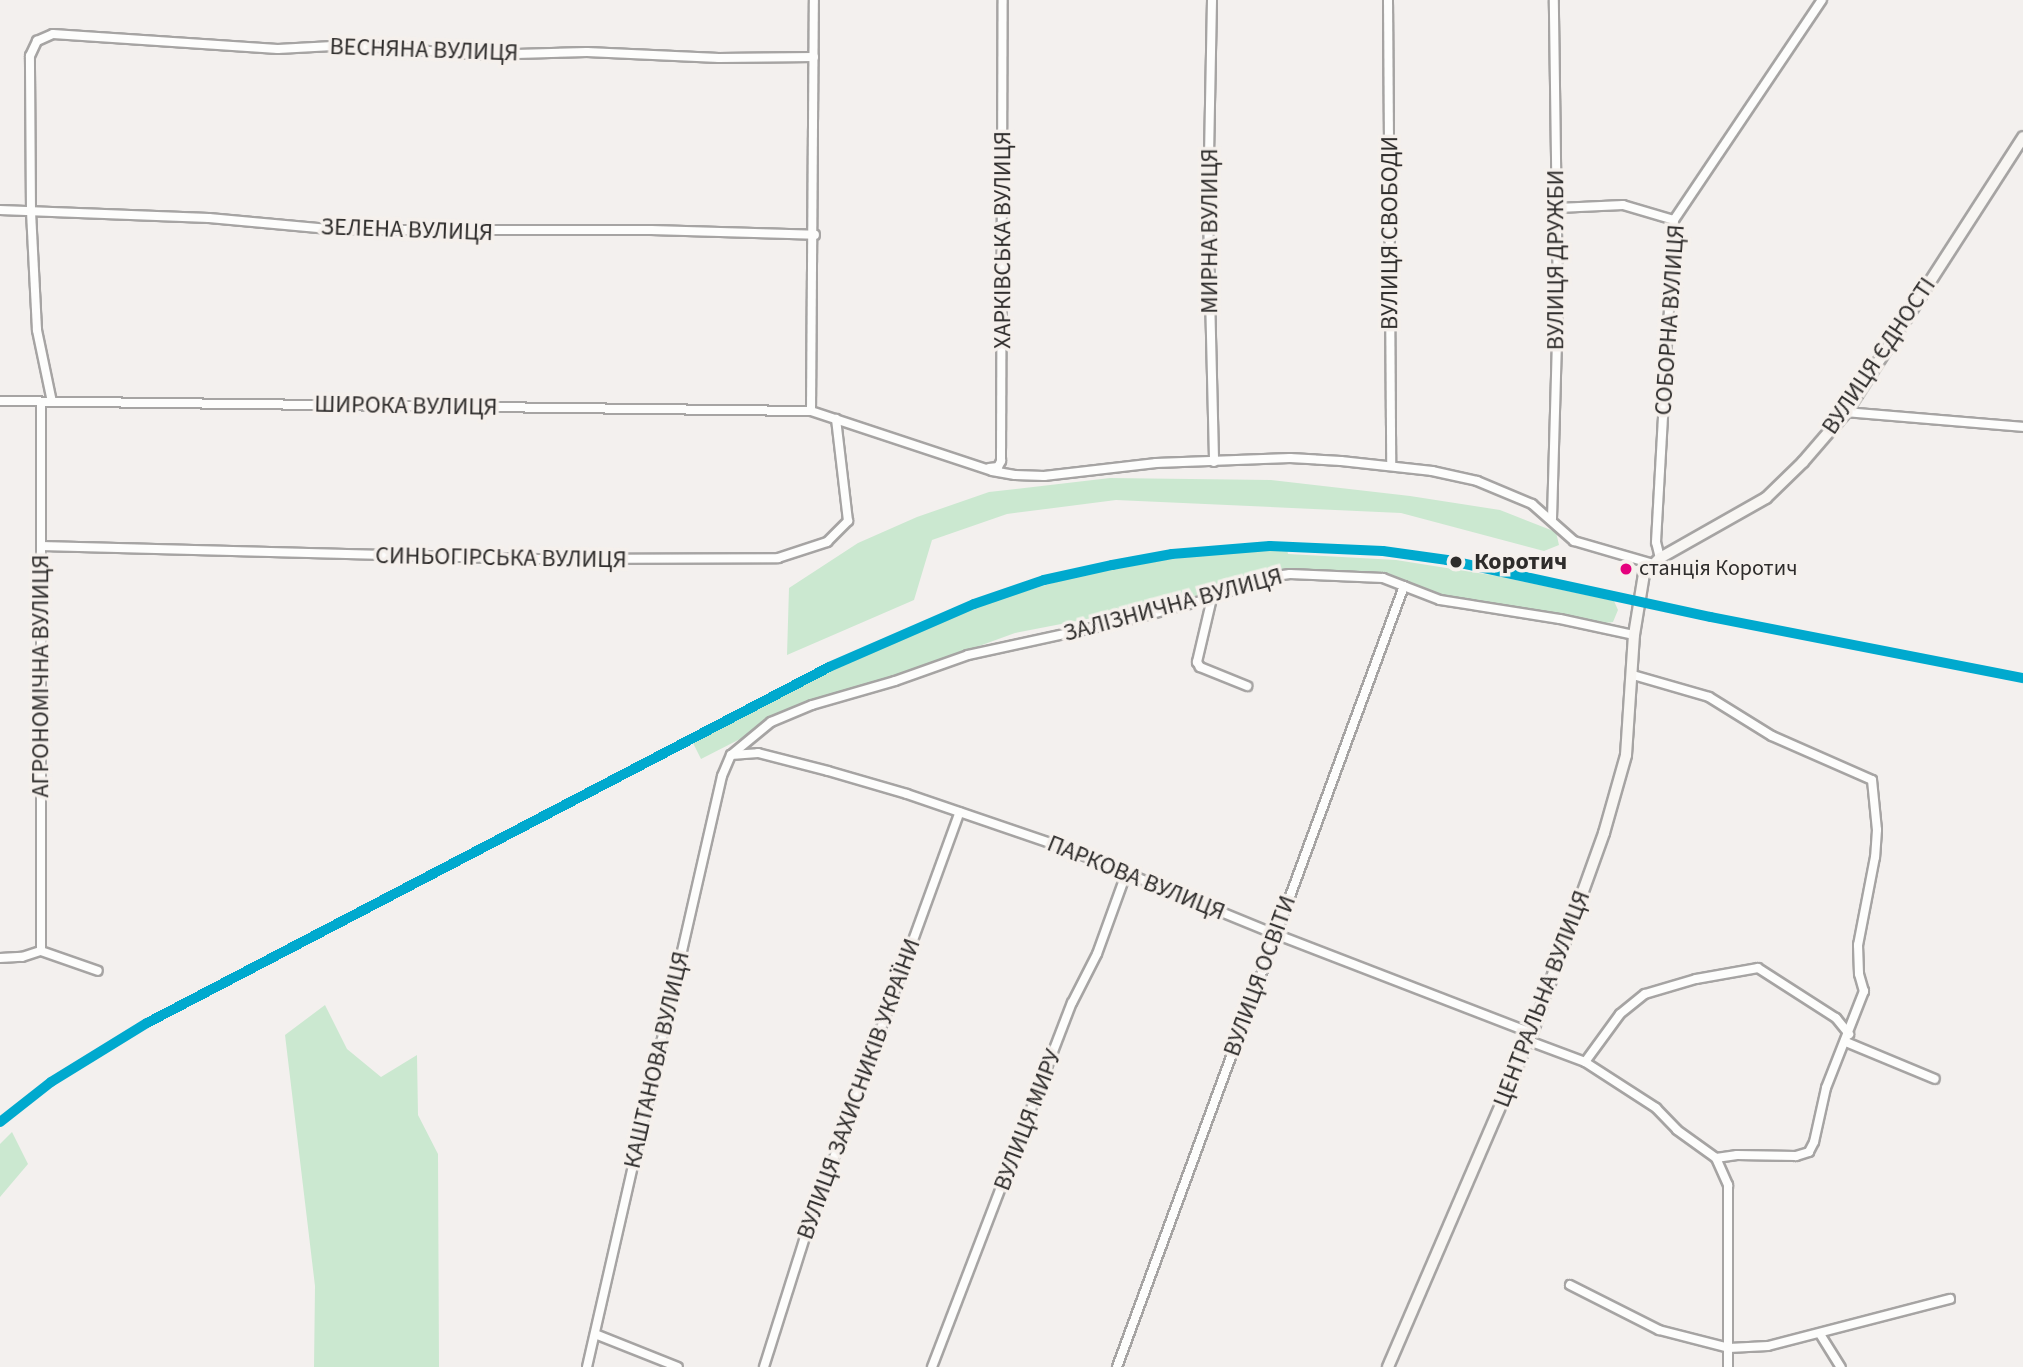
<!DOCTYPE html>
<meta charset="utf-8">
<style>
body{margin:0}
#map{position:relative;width:2023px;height:1367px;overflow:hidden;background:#f3f0ee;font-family:"Source Sans 3",sans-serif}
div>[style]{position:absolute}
.green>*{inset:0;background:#cbe8d0}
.roads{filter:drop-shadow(2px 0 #a6a4a3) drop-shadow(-2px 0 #a6a4a3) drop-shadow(0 2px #a6a4a3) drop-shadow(0 -2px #a6a4a3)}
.street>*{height:8px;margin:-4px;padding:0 4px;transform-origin:4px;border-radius:4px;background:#fdfdfc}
.secondary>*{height:10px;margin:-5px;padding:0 5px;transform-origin:5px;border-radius:5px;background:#f8f6f3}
.rail-1>*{height:10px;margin:-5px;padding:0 5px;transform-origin:5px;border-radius:5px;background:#00a9ce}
.dots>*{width:19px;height:19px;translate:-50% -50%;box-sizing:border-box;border:4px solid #f5f0ec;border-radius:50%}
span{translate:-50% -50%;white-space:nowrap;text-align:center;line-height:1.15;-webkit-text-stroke:7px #f5f0ec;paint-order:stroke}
.bus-label{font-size:22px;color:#2e2c2b}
.left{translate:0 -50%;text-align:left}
.street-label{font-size:24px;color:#2e2c2b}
.stop-label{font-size:24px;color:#2e2c2b;font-weight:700}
</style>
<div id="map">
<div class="green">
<div style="clip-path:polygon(1110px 478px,1271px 480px,1410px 496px,1500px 510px,1556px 532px,1559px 545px,1544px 551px,1401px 513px,1116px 500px,1007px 514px,932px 540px,914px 600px,787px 655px,789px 588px,858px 543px,917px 517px,989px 492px)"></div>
<div style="clip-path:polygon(1275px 547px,1287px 548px,1288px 554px,1396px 560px,1497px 576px,1614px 601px,1618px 610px,1613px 622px,1605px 623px,1444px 597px,1398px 582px,1292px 574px,1233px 582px,1185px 600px,1015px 633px,781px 718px,701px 759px,692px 741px,831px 669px,931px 624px,996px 600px,1073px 577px,1164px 560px)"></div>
<div style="clip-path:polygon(325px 1005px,347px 1049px,381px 1077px,417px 1055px,418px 1115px,438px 1154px,439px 1367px,314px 1367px,315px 1286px,285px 1035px)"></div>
<div style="clip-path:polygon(12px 1132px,28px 1164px,0 1197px,0 1144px)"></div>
</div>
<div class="roads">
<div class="street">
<div style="left:1212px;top:0;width:213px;rotate:91.1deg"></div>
<div style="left:1208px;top:213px;width:249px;rotate:88.6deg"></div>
<div style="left:1388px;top:0;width:466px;rotate:89.6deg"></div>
<div style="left:1558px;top:208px;width:65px;rotate:-2.6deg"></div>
<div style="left:1623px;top:205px;width:53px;rotate:16.4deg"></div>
<div style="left:0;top:210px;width:209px;rotate:2.2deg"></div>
<div style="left:209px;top:218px;width:134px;rotate:5.2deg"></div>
<div style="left:342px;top:230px;width:309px"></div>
<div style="left:651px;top:230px;width:164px;rotate:1.7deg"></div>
<div style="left:0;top:401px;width:811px;rotate:0.71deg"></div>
<div style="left:811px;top:411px;width:191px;rotate:18.3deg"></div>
<div style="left:992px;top:471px;width:23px;rotate:10deg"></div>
<div style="left:1015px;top:475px;width:29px;rotate:2deg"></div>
<div style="left:1044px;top:476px;width:113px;rotate:-6.6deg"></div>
<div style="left:1156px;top:463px;width:134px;rotate:-2.1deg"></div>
<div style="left:1290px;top:458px;width:51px;rotate:3.4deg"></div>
<div style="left:1341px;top:461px;width:92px;rotate:6.3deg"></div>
<div style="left:1432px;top:471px;width:46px;rotate:12.5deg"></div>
<div style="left:1477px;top:481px;width:60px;rotate:22.7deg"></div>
<div style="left:1532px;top:504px;width:56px;rotate:41.4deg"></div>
<div style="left:1574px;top:541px;width:82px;rotate:16.2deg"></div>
<div style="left:52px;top:402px;width:74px;rotate:-101.8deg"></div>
<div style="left:37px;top:330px;width:119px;rotate:-92.9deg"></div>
<div style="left:31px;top:211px;width:155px;rotate:-90.4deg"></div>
<div style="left:30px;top:56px;width:17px;rotate:-65deg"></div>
<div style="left:37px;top:41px;width:17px;rotate:-24deg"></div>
<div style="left:53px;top:34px;width:225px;rotate:3.8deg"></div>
<div style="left:278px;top:49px;width:73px;rotate:-3.1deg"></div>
<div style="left:351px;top:45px;width:130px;rotate:4.4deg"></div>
<div style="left:481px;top:55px;width:106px;rotate:-1.6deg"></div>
<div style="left:587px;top:52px;width:132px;rotate:2.6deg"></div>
<div style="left:719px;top:58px;width:95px;rotate:-0.6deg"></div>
<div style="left:811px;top:411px;width:411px;rotate:-89.6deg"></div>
<div style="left:1846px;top:412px;width:178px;rotate:4.8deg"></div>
<div style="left:989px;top:468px;width:9px;rotate:-6deg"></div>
<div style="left:998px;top:467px;width:7px;rotate:-63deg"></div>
<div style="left:1001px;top:461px;width:461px;rotate:-89.8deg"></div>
<div style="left:1552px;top:519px;width:218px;rotate:-88.4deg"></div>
<div style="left:1558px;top:301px;width:301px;rotate:-90.8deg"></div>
<div style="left:41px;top:546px;width:497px;rotate:1.5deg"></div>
<div style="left:538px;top:559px;width:240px;rotate:-0.2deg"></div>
<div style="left:778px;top:558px;width:52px;rotate:-18.1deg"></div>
<div style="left:827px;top:542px;width:30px;rotate:-45deg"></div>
<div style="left:848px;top:521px;width:103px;rotate:-96.7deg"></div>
<div style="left:1660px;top:558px;width:16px;rotate:-104deg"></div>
<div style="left:1656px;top:542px;width:323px;rotate:-86.8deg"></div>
<div style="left:1674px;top:220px;width:265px;rotate:-56.1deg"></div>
<div style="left:1212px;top:598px;width:66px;rotate:103.2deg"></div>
<div style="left:1197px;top:662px;width:6px;rotate:59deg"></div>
<div style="left:1200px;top:667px;width:51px;rotate:22deg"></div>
<div style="left:1633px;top:675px;width:79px;rotate:16.1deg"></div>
<div style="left:1709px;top:697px;width:74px;rotate:31.8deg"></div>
<div style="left:1772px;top:736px;width:109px;rotate:23.7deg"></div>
<div style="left:1872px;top:780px;width:50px;rotate:84.3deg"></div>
<div style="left:1877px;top:830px;width:27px;rotate:94deg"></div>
<div style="left:1875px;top:857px;width:90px;rotate:100.9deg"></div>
<div style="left:1858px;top:945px;width:29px;rotate:88deg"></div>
<div style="left:1859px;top:974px;width:18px;rotate:74deg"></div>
<div style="left:1864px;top:991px;width:104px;rotate:111.4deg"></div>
<div style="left:1826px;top:1088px;width:55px;rotate:102.5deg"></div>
<div style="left:1814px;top:1142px;width:11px;rotate:117deg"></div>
<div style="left:1809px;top:1152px;width:14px;rotate:163deg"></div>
<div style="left:1796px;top:1156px;width:59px;rotate:-179deg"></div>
<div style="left:1737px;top:1155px;width:21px;rotate:172deg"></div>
<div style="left:731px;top:755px;width:27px;rotate:-4deg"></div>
<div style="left:758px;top:753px;width:72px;rotate:14.4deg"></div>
<div style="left:828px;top:771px;width:82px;rotate:16.2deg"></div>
<div style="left:907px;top:794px;width:167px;rotate:18.9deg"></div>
<div style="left:1065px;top:848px;width:227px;rotate:22.3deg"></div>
<div style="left:1275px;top:934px;width:275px;rotate:21.1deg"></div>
<div style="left:41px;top:951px;width:549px;rotate:-90deg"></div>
<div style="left:0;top:958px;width:22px;rotate:-3deg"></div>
<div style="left:22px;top:957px;width:20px;rotate:-18deg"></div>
<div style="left:41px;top:951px;width:60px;rotate:19.3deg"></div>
<div style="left:1529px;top:1041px;width:60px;rotate:20.6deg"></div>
<div style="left:1585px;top:1062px;width:85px;rotate:32.9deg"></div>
<div style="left:1656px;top:1108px;width:30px;rotate:46deg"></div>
<div style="left:1677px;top:1130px;width:48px;rotate:35.7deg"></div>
<div style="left:1716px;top:1158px;width:30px;rotate:66deg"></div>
<div style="left:1728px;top:1185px;width:182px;rotate:90deg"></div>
<div style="left:1846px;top:1042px;width:96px;rotate:22.6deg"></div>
<div style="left:1585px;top:1062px;width:59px;rotate:-53.9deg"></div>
<div style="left:1620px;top:1014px;width:32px;rotate:-39deg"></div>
<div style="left:1645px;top:994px;width:53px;rotate:-16.4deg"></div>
<div style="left:1696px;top:979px;width:63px;rotate:-10.1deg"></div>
<div style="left:1758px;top:968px;width:93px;rotate:32.7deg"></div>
<div style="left:1836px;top:1018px;width:21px;rotate:51deg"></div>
<div style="left:1570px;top:1285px;width:100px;rotate:26.8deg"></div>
<div style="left:1659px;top:1330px;width:72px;rotate:14.4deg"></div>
<div style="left:1729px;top:1348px;width:39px;rotate:-3deg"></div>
<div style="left:1768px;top:1346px;width:188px;rotate:-14.5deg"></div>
<div style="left:595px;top:1334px;width:89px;rotate:21.7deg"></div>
<div style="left:1820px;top:1334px;width:39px;rotate:58deg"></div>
<div style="left:587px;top:1367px;width:606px;rotate:-77.13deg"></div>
<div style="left:722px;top:776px;width:23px;rotate:-67deg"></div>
<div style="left:731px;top:755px;width:52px;rotate:-39.5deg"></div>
<div style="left:771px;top:722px;width:44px;rotate:-22.5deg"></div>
<div style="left:812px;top:705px;width:86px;rotate:-16.1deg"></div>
<div style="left:895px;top:681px;width:77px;rotate:-19.6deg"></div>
<div style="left:968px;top:655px;width:173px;rotate:-12.3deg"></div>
<div style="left:1137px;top:618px;width:78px;rotate:-14.9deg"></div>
<div style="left:1212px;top:598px;width:53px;rotate:-22.2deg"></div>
<div style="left:1261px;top:578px;width:29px;rotate:-8deg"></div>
<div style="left:1290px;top:574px;width:93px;rotate:2.5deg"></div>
<div style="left:1383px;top:578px;width:61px;rotate:21.1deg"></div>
<div style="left:1440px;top:600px;width:121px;rotate:9deg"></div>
<div style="left:1560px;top:619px;width:76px;rotate:12.2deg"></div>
<div style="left:764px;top:1367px;width:136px;rotate:-72.5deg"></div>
<div style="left:805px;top:1237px;width:452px;rotate:-70deg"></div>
<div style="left:932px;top:1367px;width:390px;rotate:-69deg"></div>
<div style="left:1072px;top:1003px;width:55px;rotate:-63deg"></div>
<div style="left:1097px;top:954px;width:85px;rotate:-70.1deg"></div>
<div style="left:1117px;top:1367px;width:832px;rotate:-69.82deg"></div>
</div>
<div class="secondary">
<div style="left:1388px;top:1367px;width:364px;rotate:-66.7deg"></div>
<div style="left:1532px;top:1033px;width:213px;rotate:-70.2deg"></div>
<div style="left:1604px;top:833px;width:81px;rotate:-74.2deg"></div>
<div style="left:1626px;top:755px;width:120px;rotate:-86.2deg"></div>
<div style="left:1634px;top:635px;width:62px;rotate:-80.7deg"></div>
<div style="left:1644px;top:574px;width:23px;rotate:-45deg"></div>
<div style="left:1660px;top:558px;width:122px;rotate:-29.5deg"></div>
<div style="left:1766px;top:498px;width:52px;rotate:-44.2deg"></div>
<div style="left:1803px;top:462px;width:66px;rotate:-49.3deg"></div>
<div style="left:1846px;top:412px;width:327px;rotate:-57.2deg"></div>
</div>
</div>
<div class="rail-1">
<div style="left:0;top:1122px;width:65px;rotate:-38.1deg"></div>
<div style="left:51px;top:1082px;width:113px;rotate:-31.6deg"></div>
<div style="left:147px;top:1023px;width:769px;rotate:-27.56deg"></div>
<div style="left:829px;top:667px;width:158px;rotate:-23.5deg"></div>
<div style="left:974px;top:604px;width:74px;rotate:-18.9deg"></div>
<div style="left:1044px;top:580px;width:70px;rotate:-12.4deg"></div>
<div style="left:1112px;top:565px;width:61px;rotate:-10.4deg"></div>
<div style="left:1172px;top:554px;width:98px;rotate:-4.7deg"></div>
<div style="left:1270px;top:546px;width:113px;rotate:2.5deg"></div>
<div style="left:1383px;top:551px;width:65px;rotate:8deg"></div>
<div style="left:1447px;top:560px;width:270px;rotate:12.2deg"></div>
<div style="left:1711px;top:617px;width:318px;rotate:11.1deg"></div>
</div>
<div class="dots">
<div style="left:1456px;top:562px;background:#2e2c2b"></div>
<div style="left:1626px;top:569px;background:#e5007d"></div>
</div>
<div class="bus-label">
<span class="left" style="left:1639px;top:569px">станція Коротич</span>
</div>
<div class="street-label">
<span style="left:424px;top:50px;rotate:2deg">ВЕСНЯНА ВУЛИЦЯ</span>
<span style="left:407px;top:230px;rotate:2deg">ЗЕЛЕНА ВУЛИЦЯ</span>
<span style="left:1210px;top:231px;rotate:-90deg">МИРНА ВУЛИЦЯ</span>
<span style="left:1390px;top:233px;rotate:-90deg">ВУЛИЦЯ СВОБОДИ</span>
<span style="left:1003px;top:240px;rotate:-90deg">ХАРКІВСЬКА ВУЛИЦЯ</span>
<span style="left:1556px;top:260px;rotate:-90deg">ВУЛИЦЯ ДРУЖБИ</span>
<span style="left:1670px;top:320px;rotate:-86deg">СОБОРНА ВУЛИЦЯ</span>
<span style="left:1879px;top:356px;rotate:-56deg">ВУЛИЦЯ ЄДНОСТІ</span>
<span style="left:406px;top:406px;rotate:1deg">ШИРОКА ВУЛИЦЯ</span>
<span style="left:501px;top:558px;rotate:1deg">СИНЬОГІРСЬКА ВУЛИЦЯ</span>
<span style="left:1173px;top:605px;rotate:-15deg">ЗАЛІЗНИЧНА ВУЛИЦЯ</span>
<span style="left:41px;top:676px;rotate:-90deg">АГРОНОМІЧНА ВУЛИЦЯ</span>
<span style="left:1136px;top:878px;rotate:22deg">ПАРКОВА ВУЛИЦЯ</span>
<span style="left:1260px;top:976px;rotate:-70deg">ВУЛИЦЯ ОСВІТИ</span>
<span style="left:1542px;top:999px;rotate:-69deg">ЦЕНТРАЛЬНА ВУЛИЦЯ</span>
<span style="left:657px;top:1060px;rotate:-77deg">КАШТАНОВА ВУЛИЦЯ</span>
<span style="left:859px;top:1089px;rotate:-70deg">ВУЛИЦЯ ЗАХИСНИКІВ УКРАЇНИ</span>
<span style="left:1028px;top:1120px;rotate:-69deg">ВУЛИЦЯ МИРУ</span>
</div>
<div class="stop-label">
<span class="left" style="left:1474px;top:562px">Коротич</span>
</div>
</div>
